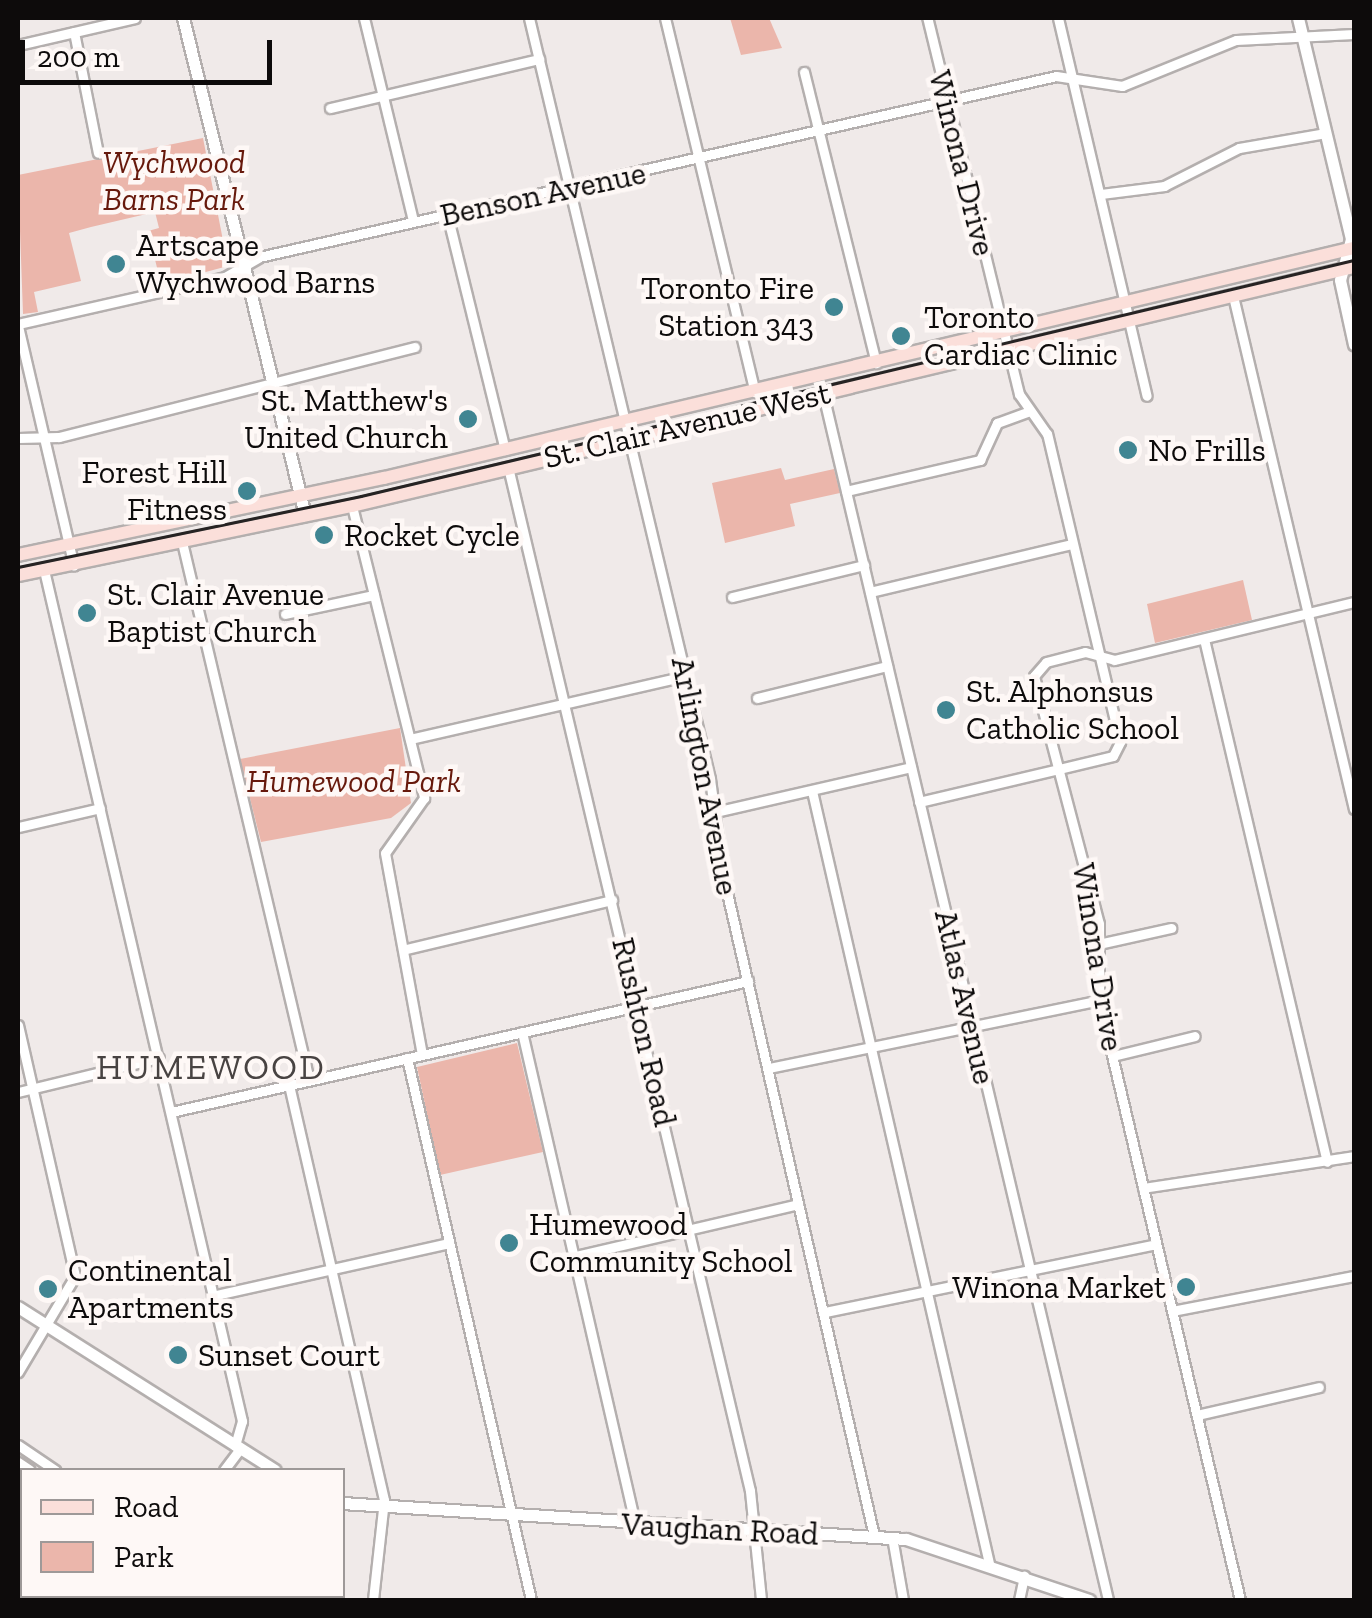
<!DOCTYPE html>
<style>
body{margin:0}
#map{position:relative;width:1372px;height:1618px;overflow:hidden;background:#f0eae9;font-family:"Zilla Slab",serif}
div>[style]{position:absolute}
.green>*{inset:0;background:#ebb6ab}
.roads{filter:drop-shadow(2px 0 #b4afae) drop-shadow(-2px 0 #b4afae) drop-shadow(0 2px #b4afae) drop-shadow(0 -2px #b4afae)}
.minor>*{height:9px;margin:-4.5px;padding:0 4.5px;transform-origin:4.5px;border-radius:4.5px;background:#fff}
.tertiary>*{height:11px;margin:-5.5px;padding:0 5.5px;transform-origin:5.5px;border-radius:5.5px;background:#fff}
.secondary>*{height:12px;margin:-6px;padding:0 6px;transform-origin:6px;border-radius:6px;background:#fbdfda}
.tram>*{height:2.5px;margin:-1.25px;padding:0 1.25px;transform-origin:1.25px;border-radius:1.25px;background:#262323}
.dots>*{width:28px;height:28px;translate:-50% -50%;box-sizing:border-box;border:5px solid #fef8f6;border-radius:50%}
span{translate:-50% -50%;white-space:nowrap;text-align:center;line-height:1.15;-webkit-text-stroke:9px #fef8f6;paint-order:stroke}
.park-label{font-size:32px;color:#67190c;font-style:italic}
.street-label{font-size:32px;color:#0d0b0b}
.poi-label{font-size:32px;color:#0d0b0b}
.left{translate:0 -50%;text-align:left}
.right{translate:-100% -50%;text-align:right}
.neighbourhood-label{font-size:35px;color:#484342;letter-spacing:2.5px}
.frame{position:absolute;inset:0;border:20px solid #0d0b0b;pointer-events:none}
.legend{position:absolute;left:20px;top:1468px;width:325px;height:130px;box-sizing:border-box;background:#fef8f6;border:2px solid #9e9998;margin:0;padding:12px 18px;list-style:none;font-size:30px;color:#0d0b0b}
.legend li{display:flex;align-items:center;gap:20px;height:50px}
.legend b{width:50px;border:2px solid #9e9998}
.scale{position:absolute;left:20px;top:40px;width:252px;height:45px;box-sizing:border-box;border:5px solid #0d0b0b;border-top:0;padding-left:12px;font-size:30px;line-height:35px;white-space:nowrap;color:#0d0b0b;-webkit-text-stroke:8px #fef8f6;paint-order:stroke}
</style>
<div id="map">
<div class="green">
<div style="clip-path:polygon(730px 18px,769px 18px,782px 48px,741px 55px)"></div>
<div style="clip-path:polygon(203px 138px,228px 266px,161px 284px,148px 231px,159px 228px,155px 212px,91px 227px,69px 233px,81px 281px,34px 292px,38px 312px,23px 314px,18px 175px)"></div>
<div style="clip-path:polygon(781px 468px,785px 480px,834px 469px,840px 493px,790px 504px,795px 526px,725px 543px,712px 483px)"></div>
<div style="clip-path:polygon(1243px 580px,1252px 620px,1155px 643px,1147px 604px)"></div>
<div style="clip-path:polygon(400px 728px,411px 803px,391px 818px,261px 842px,240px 759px)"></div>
<div style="clip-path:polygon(517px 1043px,543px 1152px,440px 1175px,417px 1067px)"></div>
</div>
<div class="roads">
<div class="minor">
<div style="left:364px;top:18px;width:209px;rotate:76.4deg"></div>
<div style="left:529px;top:18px;width:782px;rotate:76.62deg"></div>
<div style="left:710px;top:779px;width:97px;rotate:82.3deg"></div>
<div style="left:723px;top:875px;width:678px;rotate:77.13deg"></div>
<div style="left:665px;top:18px;width:385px;rotate:76.5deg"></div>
<div style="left:1058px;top:18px;width:388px;rotate:76.8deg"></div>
<div style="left:74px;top:32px;width:123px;rotate:78.8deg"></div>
<div style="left:18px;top:45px;width:120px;rotate:-13deg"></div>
<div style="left:804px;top:72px;width:300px;rotate:76.1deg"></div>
<div style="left:330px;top:108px;width:215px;rotate:-13.2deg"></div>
<div style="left:1101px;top:194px;width:64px;rotate:-7.2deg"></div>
<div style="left:1164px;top:186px;width:84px;rotate:-26.9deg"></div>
<div style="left:1239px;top:148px;width:88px;rotate:-9.8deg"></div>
<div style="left:447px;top:214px;width:243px;rotate:76.2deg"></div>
<div style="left:1233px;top:296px;width:527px;rotate:76.73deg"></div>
<div style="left:18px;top:324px;width:212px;rotate:-12.8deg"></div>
<div style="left:225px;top:277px;width:39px;rotate:-30deg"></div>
<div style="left:259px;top:257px;width:817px;rotate:-12.79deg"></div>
<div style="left:1056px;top:76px;width:67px;rotate:8.6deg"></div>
<div style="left:1122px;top:86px;width:123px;rotate:-22deg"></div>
<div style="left:1236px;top:40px;width:118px;rotate:-2.9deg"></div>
<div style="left:18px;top:326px;width:246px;rotate:76.9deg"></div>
<div style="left:823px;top:394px;width:1239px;rotate:76.7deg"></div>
<div style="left:18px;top:438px;width:41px;rotate:-1.4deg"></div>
<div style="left:59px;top:437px;width:367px;rotate:-14.2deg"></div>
<div style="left:508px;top:467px;width:1052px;rotate:76.7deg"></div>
<div style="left:750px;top:1491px;width:110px;rotate:84.2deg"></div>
<div style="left:846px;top:491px;width:138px;rotate:-13deg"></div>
<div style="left:980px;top:460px;width:41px;rotate:-65.3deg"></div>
<div style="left:997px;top:423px;width:35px;rotate:-20deg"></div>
<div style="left:352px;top:506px;width:301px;rotate:76.1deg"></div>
<div style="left:424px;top:798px;width:67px;rotate:125.3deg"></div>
<div style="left:385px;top:853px;width:205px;rotate:79.6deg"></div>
<div style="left:182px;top:542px;width:553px;rotate:76.72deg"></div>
<div style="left:44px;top:570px;width:874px;rotate:76.9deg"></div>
<div style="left:242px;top:1421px;width:26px;rotate:106deg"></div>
<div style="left:870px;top:592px;width:208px;rotate:-13.4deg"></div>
<div style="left:732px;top:597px;width:136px;rotate:-13.6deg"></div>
<div style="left:285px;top:614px;width:91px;rotate:-12.1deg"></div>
<div style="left:1204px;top:639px;width:537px;rotate:76.77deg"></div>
<div style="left:757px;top:698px;width:134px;rotate:-13.8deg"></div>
<div style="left:410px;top:739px;width:283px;rotate:-12.9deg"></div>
<div style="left:812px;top:791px;width:792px;rotate:77.09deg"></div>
<div style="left:919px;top:802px;width:199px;rotate:-13.3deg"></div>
<div style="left:1113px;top:756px;width:16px;rotate:-63deg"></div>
<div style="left:1120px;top:742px;width:317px;rotate:-103.3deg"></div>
<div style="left:1047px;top:434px;width:49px;rotate:-125deg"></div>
<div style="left:1019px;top:394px;width:387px;rotate:-103.7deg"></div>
<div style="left:715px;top:812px;width:201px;rotate:-12.9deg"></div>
<div style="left:18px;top:827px;width:84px;rotate:-13deg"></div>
<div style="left:1103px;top:943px;width:70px;rotate:-12.4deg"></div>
<div style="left:406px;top:949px;width:212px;rotate:-13.4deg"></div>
<div style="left:18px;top:1025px;width:257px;rotate:77.2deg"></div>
<div style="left:75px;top:1276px;width:112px;rotate:120.7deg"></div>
<div style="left:522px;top:1032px;width:504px;rotate:77.04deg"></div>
<div style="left:1113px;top:1056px;width:84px;rotate:-13.7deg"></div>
<div style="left:407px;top:1058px;width:556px;rotate:77.11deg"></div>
<div style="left:769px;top:1068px;width:337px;rotate:-11.6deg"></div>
<div style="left:289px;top:1085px;width:426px;rotate:77.1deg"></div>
<div style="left:384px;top:1500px;width:101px;rotate:96.3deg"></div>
<div style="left:18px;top:1092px;width:145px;rotate:-13.6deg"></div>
<div style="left:171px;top:1112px;width:592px;rotate:-12.79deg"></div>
<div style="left:1143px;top:1188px;width:213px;rotate:-8.6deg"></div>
<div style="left:575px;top:1256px;width:229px;rotate:-13.1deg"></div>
<div style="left:212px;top:1296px;width:243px;rotate:-12.6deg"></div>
<div style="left:1172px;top:1311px;width:185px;rotate:-10.9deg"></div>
<div style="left:825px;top:1312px;width:338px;rotate:-11.6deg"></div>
<div style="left:1197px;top:1415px;width:125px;rotate:-12.9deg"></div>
<div style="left:18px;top:1445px;width:45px;rotate:34deg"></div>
<div style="left:18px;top:1462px;width:14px;rotate:34deg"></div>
<div style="left:224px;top:1470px;width:26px;rotate:-53deg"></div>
<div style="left:892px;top:1537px;width:64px;rotate:80.1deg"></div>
<div style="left:178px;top:1596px;width:4px;rotate:63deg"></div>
<div style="left:194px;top:1596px;width:4px;rotate:63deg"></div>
<div style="left:18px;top:1600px;width:1px"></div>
<div style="left:1019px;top:1600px;width:25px;rotate:-78deg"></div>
<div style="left:1240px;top:1600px;width:616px;rotate:-103.22deg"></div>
<div style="left:1099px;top:1000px;width:76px;rotate:-90deg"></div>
<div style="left:1099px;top:924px;width:256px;rotate:-104.7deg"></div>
<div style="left:1034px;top:676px;width:18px;rotate:-49deg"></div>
<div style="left:1046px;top:662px;width:40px;rotate:-14.4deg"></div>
<div style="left:1085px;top:652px;width:30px;rotate:15deg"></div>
<div style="left:1114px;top:660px;width:247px;rotate:-13.6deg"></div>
</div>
<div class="tertiary">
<div style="left:183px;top:18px;width:512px;rotate:76.21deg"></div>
<div style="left:1298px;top:18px;width:227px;rotate:76.5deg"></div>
<div style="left:1351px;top:239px;width:42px;rotate:105deg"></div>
<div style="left:1340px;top:280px;width:66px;rotate:77.7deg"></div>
<div style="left:18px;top:1307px;width:304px;rotate:32.4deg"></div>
<div style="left:342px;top:1503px;width:565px;rotate:3.65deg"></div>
<div style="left:906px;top:1539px;width:193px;rotate:18.4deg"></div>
</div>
<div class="secondary">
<div style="left:18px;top:555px;width:374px;rotate:-11.9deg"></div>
<div style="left:384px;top:478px;width:997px;rotate:-13.34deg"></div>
<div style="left:18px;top:575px;width:341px;rotate:-11.7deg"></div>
<div style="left:352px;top:506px;width:1030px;rotate:-13.42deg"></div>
</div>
</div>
<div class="tram">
<div style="left:18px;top:567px;width:350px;rotate:-11.7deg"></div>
<div style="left:361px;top:496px;width:1021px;rotate:-13.37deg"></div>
</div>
<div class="dots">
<div style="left:116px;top:264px;background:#408592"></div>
<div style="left:834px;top:307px;background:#408592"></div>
<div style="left:901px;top:336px;background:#408592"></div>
<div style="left:468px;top:419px;background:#408592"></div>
<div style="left:1128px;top:450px;background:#408592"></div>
<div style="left:247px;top:491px;background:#408592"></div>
<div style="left:324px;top:535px;background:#408592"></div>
<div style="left:87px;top:613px;background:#408592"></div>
<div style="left:946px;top:710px;background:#408592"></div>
<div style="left:509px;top:1243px;background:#408592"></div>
<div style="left:1186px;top:1287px;background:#408592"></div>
<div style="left:48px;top:1289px;background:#408592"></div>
<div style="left:178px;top:1355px;background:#408592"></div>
</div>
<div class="park-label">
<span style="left:174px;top:181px">Wychwood<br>Barns Park</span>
<span style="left:354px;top:781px">Humewood Park</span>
</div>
<div class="street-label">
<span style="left:962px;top:163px;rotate:76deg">Winona Drive</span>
<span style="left:543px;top:194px;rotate:-12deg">Benson Avenue</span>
<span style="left:687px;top:425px;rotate:-13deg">St. Clair Avenue West</span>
<span style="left:705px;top:776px;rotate:79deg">Arlington Avenue</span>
<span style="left:1098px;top:957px;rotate:81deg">Winona Drive</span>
<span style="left:965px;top:997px;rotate:77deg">Atlas Avenue</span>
<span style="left:644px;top:1032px;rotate:77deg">Rushton Road</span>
<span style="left:720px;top:1529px;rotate:3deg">Vaughan Road</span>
</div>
<div class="poi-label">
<span class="left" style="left:136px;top:264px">Artscape<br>Wychwood Barns</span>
<span class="right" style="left:814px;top:307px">Toronto Fire<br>Station 343</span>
<span class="left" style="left:924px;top:336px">Toronto<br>Cardiac Clinic</span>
<span class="right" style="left:448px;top:419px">St. Matthew's<br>United Church</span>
<span class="left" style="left:1148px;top:450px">No Frills</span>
<span class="right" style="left:227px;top:491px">Forest Hill<br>Fitness</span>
<span class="left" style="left:344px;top:535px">Rocket Cycle</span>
<span class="left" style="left:107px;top:613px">St. Clair Avenue<br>Baptist Church</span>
<span class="left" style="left:966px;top:710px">St. Alphonsus<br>Catholic School</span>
<span class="left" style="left:529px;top:1243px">Humewood<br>Community School</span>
<span class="left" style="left:68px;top:1289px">Continental<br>Apartments</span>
<span class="right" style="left:1166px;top:1287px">Winona Market</span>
<span class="left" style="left:198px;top:1355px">Sunset Court</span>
</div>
<div class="neighbourhood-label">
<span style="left:211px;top:1067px">HUMEWOOD</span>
</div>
<div class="frame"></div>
<ul class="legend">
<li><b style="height:12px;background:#fbdfda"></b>Road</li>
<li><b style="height:28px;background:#ebb6ab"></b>Park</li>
</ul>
<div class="scale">200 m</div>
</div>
